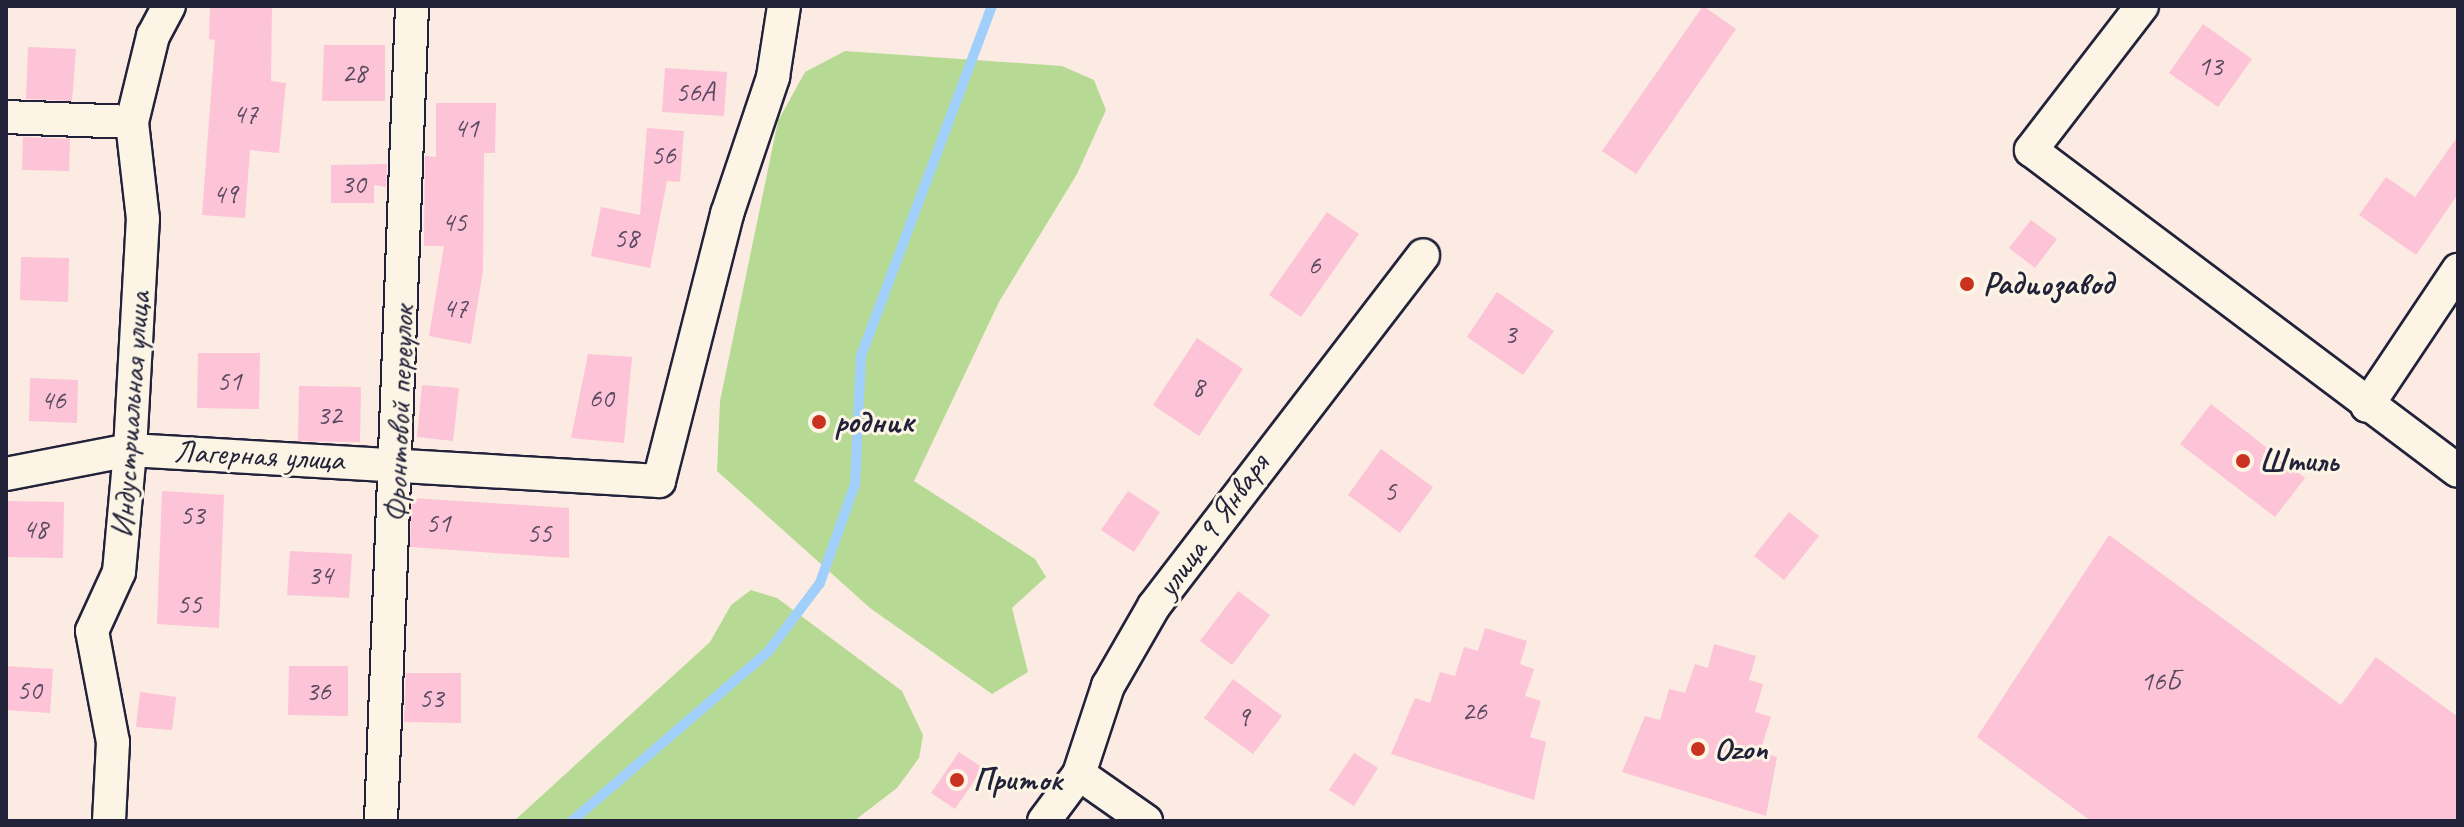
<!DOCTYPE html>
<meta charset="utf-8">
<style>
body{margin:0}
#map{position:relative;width:2464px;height:827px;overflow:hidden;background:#fcebe2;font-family:Caveat,sans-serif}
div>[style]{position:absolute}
.green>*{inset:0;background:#b6da94}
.stream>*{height:10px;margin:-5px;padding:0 5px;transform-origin:5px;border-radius:5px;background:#a0cffc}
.building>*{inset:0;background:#fdc3d6}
.roads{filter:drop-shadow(2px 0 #22223b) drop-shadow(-2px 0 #22223b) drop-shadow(0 2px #22223b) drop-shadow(0 -2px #22223b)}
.minor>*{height:32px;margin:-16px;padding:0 16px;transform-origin:16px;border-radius:16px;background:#fcf5e5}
.dots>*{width:22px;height:22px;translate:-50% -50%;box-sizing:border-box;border:4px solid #fcf5e5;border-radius:50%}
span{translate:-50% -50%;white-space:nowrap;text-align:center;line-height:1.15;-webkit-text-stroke:6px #fcf5e5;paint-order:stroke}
.number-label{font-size:28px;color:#594a62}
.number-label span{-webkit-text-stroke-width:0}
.poi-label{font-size:32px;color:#22223b;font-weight:700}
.left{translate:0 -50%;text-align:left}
.street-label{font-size:32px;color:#22223b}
.frame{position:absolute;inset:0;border:8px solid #22223b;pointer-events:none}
</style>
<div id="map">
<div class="green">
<div style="clip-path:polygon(845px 51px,1062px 66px,1094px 80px,1106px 110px,1077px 174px,999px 302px,914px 481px,1035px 559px,1046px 577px,1012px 608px,1028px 672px,992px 694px,870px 608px,717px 471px,720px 401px,778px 121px,805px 72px)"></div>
<div style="clip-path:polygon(751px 590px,777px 598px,902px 691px,923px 735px,919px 758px,897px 788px,854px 821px,514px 821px,710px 642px,731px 605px)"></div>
</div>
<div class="stream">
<div style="left:572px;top:821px;width:259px;rotate:-40.8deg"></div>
<div style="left:768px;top:652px;width:86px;rotate:-53deg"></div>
<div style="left:820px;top:583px;width:105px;rotate:-70.5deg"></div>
<div style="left:855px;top:484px;width:128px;rotate:-87.3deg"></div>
<div style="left:861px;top:356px;width:374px;rotate:-69.5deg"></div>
</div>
<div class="building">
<div style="clip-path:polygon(210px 6px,272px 6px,271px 81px,286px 83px,279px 153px,250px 150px,245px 218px,202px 215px,215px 40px,209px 39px)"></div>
<div style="clip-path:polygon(1703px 6px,1736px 29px,1636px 174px,1602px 151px)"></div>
<div style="clip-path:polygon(2203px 24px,2252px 59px,2218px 107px,2169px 73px)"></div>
<div style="clip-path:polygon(324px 45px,385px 45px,385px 101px,322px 101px)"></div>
<div style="clip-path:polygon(28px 47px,76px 49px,72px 101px,26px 99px)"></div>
<div style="clip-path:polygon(665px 68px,727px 72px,724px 116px,662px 112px)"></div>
<div style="clip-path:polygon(436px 103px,496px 103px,495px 153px,484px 153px,483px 270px,471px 344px,429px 336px,444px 246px,424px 246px,425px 156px,436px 157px)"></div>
<div style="clip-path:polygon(647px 128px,684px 131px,680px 182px,667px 181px,650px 268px,591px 256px,601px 207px,640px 215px)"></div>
<div style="clip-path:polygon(2458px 136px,2458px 194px,2416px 255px,2359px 215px,2386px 177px,2415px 197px)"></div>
<div style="clip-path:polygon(23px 137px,70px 139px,69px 171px,22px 170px)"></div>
<div style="clip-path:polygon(387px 164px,386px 187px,374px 185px,374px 203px,331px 203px,331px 165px)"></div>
<div style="clip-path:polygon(1327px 212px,1359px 234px,1301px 317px,1269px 295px)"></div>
<div style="clip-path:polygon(2031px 220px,2057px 239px,2035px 268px,2009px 248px)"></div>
<div style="clip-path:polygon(21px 257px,69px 258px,68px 302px,20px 300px)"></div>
<div style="clip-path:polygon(1497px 292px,1554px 331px,1523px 375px,1467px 337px)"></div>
<div style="clip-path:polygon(1197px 338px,1243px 369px,1199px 436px,1153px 405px)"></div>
<div style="clip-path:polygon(198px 353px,260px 353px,259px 409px,197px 408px)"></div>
<div style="clip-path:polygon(588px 354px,632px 357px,624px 443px,571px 438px)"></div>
<div style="clip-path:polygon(30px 378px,78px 380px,77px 423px,29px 421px)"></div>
<div style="clip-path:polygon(422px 385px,459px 388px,453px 441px,417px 437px)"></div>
<div style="clip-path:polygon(299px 386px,361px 387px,360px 442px,298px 441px)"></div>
<div style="clip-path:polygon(2211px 404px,2305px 478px,2275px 517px,2180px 444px)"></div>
<div style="clip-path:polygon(1381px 449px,1433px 487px,1400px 533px,1348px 495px)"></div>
<div style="clip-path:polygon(162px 491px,224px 495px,219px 628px,157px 624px)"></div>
<div style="clip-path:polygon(1128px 491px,1160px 512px,1134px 552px,1101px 530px)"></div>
<div style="clip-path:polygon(412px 498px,569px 508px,569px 558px,410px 547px)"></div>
<div style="clip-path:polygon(6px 501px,64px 502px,63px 558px,6px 557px)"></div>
<div style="clip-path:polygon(1789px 512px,1819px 536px,1784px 580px,1754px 556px)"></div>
<div style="clip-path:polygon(2109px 535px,2341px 705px,2376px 657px,2458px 717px,2458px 821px,2091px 821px,1977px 737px)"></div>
<div style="clip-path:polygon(290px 551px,352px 554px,349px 598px,287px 595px)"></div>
<div style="clip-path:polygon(1238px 591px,1270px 615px,1232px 665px,1200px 641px)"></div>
<div style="clip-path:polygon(1485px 628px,1527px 641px,1520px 664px,1534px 669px,1525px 696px,1541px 701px,1530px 737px,1546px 742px,1534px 800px,1391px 754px,1415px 698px,1430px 703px,1440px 672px,1455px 676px,1464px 647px,1478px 651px)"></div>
<div style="clip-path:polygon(1714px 644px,1756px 656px,1749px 680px,1763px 684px,1755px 712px,1771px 717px,1760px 752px,1777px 757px,1766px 816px,1622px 772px,1645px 716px,1660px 720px,1669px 689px,1685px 693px,1695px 664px,1708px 668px)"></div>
<div style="clip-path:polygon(6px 666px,53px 669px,50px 713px,6px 710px)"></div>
<div style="clip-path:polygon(289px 666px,348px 666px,348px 716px,288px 715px)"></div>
<div style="clip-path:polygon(406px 673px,461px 673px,461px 723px,404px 722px)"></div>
<div style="clip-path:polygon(1233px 679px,1282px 716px,1253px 754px,1204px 718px)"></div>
<div style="clip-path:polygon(140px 692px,176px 697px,172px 730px,136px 727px)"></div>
<div style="clip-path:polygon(959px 752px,983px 768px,955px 809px,931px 793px)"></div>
<div style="clip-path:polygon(1354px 753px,1378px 768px,1354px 806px,1329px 790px)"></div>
</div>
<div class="roads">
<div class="minor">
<div style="left:2142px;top:6px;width:182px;rotate:127.6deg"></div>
<div style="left:2031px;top:150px;width:534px;rotate:36.93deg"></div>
<div style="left:6px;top:117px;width:126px;rotate:2.3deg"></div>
<div style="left:2367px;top:406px;width:164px;rotate:-56.2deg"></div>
<div style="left:6px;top:474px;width:126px;rotate:-11deg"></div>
<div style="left:130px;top:450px;width:530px;rotate:3.35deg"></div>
<div style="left:659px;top:481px;width:276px;rotate:-75.7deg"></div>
<div style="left:727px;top:214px;width:145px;rotate:-71.4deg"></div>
<div style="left:773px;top:77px;width:72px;rotate:-81.2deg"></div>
<div style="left:1079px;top:774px;width:82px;rotate:35deg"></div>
<div style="left:109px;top:821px;width:79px;rotate:-87.1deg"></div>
<div style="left:113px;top:742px;width:113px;rotate:-100.7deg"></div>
<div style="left:92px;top:631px;width:65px;rotate:-65.4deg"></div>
<div style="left:119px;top:572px;width:122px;rotate:-84.8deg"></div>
<div style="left:130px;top:450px;width:231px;rotate:-86.8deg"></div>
<div style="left:143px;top:219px;width:98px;rotate:-96.5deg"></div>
<div style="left:132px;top:122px;width:89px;rotate:-76.3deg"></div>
<div style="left:153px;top:36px;width:34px;rotate:-62deg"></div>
<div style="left:381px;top:821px;width:816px;rotate:-87.82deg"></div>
<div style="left:1044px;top:821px;width:59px;rotate:-53.3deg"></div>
<div style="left:1079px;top:774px;width:93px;rotate:-71.8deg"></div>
<div style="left:1108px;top:686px;width:92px;rotate:-60.1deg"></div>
<div style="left:1154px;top:606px;width:442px;rotate:-52.5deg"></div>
</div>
</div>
<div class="dots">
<div style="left:1967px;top:284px;background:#c8321e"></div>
<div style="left:819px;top:422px;background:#c8321e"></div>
<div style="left:2243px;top:461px;background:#c8321e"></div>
<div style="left:1698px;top:749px;background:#c8321e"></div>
<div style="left:957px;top:780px;background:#c8321e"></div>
</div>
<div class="number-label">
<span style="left:2210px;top:66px">13</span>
<span style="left:354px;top:73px">28</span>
<span style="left:695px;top:92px">56А</span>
<span style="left:245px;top:114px">47</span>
<span style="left:466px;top:128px">41</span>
<span style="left:663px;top:155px">56</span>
<span style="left:353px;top:184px">30</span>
<span style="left:225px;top:194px">49</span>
<span style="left:454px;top:222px">45</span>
<span style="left:626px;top:238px">58</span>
<span style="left:1314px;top:265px">6</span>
<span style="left:455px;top:308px">47</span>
<span style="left:1510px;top:334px">3</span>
<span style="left:229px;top:381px">51</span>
<span style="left:1198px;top:387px">8</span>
<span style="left:601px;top:398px">60</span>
<span style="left:53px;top:400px">46</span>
<span style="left:329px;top:415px">32</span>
<span style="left:1390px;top:491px">5</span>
<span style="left:192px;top:515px">53</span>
<span style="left:438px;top:523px">51</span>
<span style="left:35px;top:529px">48</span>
<span style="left:539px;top:533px">55</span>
<span style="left:320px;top:575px">34</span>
<span style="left:189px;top:604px">55</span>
<span style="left:2160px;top:681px">16Б</span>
<span style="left:29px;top:690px">50</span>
<span style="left:318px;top:691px">36</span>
<span style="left:431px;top:698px">53</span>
<span style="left:1474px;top:711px">26</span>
<span style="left:1243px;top:717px">9</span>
</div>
<div class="poi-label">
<span class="left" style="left:1983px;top:284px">Радиозавод</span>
<span class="left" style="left:835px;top:422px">родник</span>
<span class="left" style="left:2259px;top:461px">Штиль</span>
<span class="left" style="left:1714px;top:749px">Ozon</span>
<span class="left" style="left:973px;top:780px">Приток</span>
</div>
<div class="street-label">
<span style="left:400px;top:414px;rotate:-88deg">Фронтовой переулок</span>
<span style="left:131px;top:415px;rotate:-86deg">Индустриальная улица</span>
<span style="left:259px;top:456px;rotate:3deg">Лагерная улица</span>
<span style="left:1213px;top:526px;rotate:-54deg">улица 9 Января</span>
</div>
<div class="frame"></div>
</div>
